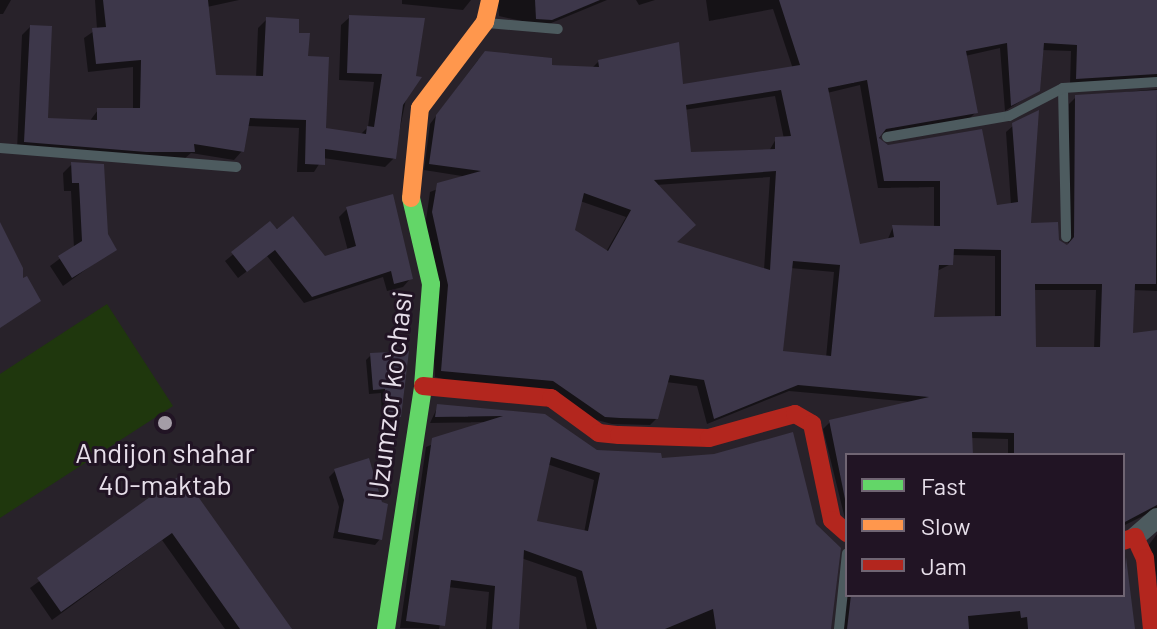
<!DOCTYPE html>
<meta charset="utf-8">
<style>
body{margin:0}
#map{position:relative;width:1157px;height:629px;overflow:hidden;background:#28222a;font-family:Barlow,sans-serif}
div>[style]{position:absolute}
.green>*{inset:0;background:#1f370d}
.shadow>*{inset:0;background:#0007}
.building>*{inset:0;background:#3d374a}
.lane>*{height:10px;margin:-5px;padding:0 5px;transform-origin:5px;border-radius:5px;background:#4d5b5f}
.street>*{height:20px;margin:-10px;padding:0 10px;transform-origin:10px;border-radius:10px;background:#4d5b5f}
.fast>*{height:18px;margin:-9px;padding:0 9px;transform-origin:9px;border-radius:9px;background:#63d668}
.slow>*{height:18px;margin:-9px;padding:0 9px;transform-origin:9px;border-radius:9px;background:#ff974d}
.jam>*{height:18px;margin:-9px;padding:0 9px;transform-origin:9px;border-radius:9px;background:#b3261e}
.dots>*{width:22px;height:22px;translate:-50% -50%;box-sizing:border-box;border:4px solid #211424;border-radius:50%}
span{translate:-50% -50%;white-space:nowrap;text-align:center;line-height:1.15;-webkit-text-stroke:6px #211424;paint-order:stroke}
.street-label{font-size:28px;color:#e7dfea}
.poi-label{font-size:28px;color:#e7dfea}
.legend{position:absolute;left:845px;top:453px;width:280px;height:144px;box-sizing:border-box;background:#211424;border:2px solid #706573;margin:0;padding:10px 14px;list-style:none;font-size:24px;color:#e7dfea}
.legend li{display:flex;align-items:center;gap:16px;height:40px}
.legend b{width:40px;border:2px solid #706573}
</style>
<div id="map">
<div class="green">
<div style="clip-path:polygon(107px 304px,173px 406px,0 518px,0 374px)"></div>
</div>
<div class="shadow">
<div style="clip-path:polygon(0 0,11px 0,3px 14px,0 14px)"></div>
<div style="clip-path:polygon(95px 0,239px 0,207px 7px,214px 76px,256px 78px,258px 28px,267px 19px,297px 35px,324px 130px,360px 135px,368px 127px,374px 82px,339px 80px,341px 25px,350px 17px,422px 20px,394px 158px,385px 167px,323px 158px,314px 172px,297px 172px,299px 128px,247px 126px,242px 151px,234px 160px,191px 153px,184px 159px,17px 150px,22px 35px,30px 27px,46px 120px,89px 122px,98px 110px,133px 110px,133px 67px,88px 72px,84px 38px,97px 29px)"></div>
<div style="clip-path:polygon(402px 0,471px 0,463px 10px,402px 4px)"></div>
<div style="clip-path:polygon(498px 0,607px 0,544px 26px,499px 16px)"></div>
<div style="clip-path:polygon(636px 0,655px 0,639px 5px)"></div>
<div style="clip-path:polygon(evenodd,706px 0,1157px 0,1157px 85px,1070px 85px,1071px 51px,1041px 50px,1038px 90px,1005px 111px,1000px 48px,965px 56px,976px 112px,969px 119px,881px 135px,878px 142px,995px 207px,1011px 205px,1006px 132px,1014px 125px,1029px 225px,1068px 246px,1069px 104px,1076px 97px,1157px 89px,1157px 291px,1132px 290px,1131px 335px,1157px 332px,1157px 516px,1153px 511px,1123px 526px,1123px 455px,1008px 455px,1008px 439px,971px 438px,971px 455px,847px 455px,847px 527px,823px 429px,830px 422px,912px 402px,789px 391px,707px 424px,697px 386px,666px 382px,657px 418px,650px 425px,612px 424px,435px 377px,426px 220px,430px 192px,468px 177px,424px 170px,430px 124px,478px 60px,592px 68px,599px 61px,682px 87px,793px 69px,773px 9px,709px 21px,706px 0,860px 85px,878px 188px,934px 187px,934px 228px,893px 227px,887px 241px,858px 246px,827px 93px,860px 85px,706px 0,775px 96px,784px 139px,776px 139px,769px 151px,689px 154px,684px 110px,775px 96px,706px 0,770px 177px,764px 270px,674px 243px,656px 185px,770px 177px,706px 0,580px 201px,626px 217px,606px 252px,572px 231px,580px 201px,706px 0,952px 255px,995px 256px,995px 318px,932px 319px,937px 271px,951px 264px,952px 255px,706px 0,790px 268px,834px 272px,826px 358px,780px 353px,790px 268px,706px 0,1033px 290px,1096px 290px,1094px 349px,1034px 349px,1033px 290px)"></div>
<div style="clip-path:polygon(72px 164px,114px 249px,63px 286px,50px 266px,74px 248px,71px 191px,64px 191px,63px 173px)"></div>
<div style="clip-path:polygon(347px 209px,410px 279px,403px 287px,387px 291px,383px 277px,304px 303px,267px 256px,238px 278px,225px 261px,270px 224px,325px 258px,348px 251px,339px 217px)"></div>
<div style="clip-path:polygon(371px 355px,399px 416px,394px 422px,382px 422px,381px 393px,369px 394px,366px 360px)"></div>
<div style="clip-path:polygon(evenodd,438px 406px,544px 416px,829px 629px,587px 629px,576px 577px,521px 558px,517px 629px,486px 629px,489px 592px,448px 587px,439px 629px,400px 628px,426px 447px,486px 422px,430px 423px,438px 406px,547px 464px,594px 480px,584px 533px,535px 523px,547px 464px)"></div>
<div style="clip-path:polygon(335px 471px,380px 539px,375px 545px,333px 538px,339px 507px,329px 477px)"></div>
<div style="clip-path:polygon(181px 477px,290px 629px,225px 629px,162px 540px,52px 620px,30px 588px)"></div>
<div style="clip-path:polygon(1157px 534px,1157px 577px,1148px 546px)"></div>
<div style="clip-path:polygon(1123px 558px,1128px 576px,1123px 581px)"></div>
<div style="clip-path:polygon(847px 595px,1037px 595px,1134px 629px,842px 629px)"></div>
</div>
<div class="building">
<div style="clip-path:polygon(103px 0,208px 0,216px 75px,263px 76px,266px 17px,299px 19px,299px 33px,310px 33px,308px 56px,329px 57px,326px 128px,366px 134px,367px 126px,374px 127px,382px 74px,347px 73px,349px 15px,425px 18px,416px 76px,422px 77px,403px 105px,396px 159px,325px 149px,325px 165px,305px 164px,306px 120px,250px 118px,244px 152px,194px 144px,195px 152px,146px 152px,24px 142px,30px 25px,52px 26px,48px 118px,97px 120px,97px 108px,140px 108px,141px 60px,96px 64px,92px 28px,106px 27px)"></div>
<div style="clip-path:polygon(535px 0,600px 0,552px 20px,536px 19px)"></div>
<div style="clip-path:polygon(evenodd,779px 0,1157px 0,1157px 74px,1076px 79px,1077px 45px,1044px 43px,1040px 91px,1011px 106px,1007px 43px,966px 51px,978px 113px,886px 129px,879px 138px,888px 145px,982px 129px,997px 205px,1018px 202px,1012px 123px,1039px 110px,1031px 223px,1058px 222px,1059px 240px,1067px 245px,1074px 237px,1075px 95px,1157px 90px,1156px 284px,1135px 284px,1133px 333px,1157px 330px,1157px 505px,1123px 523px,1123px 455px,1014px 455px,1014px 433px,972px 432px,973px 455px,847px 455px,847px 509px,829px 420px,929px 397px,798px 385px,714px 419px,704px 380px,670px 375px,658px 419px,620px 418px,605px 417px,553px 381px,441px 371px,448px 285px,432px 212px,437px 183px,481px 171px,429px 164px,436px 115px,485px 51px,552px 58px,552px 65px,599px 67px,598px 60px,679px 42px,683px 84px,800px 65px,779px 0,867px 80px,884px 181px,940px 181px,940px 226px,892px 225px,894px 237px,860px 244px,828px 88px,867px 80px,779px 0,781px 90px,791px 136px,775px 137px,775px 149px,691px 152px,686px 105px,781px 90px,779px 0,776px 171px,770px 270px,677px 242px,696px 225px,654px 180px,776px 171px,779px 0,584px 193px,631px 210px,608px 251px,575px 230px,584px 193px,779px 0,954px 249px,1001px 250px,1001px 316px,934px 317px,939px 265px,953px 265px,954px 249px,779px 0,793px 261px,840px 265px,831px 356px,783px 351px,793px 261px,779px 0,1035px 284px,1102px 284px,1100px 347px,1036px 347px,1035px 284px)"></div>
<div style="clip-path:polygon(71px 162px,104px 164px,108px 234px,117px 250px,72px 278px,58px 256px,82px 241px,79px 183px,72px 183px)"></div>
<div style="clip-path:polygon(393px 194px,413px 279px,394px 284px,391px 271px,312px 297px,275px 250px,247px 272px,231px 252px,270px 221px,277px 229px,293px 216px,325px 256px,356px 246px,346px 207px)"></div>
<div style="clip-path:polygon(0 222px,23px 268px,23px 278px,27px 276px,41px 301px,0 328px)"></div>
<div style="clip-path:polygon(409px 351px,401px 417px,386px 418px,385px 389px,373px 390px,370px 353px)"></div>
<div style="clip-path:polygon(evenodd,437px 404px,545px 414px,597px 450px,661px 453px,662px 458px,714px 454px,793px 432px,816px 524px,841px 548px,831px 629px,716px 629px,713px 609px,665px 629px,597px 629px,582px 571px,524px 550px,519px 629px,492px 629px,495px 586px,451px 580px,445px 626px,406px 621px,432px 438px,503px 416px,435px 417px,437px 404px,551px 457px,600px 473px,588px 531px,537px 521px,551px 457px)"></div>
<div style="clip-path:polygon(369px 458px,382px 502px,388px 504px,382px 540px,338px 532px,344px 500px,334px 469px)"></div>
<div style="clip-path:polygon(182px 474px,292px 629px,240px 629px,172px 533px,61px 612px,37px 578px)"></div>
<div style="clip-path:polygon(1126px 557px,1135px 629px,1028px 629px,1027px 617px,1021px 618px,1020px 611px,968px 616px,969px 629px,847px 629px,851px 595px,1123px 595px)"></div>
</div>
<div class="lane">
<div style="left:487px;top:23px;width:71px;rotate:4.8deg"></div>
<div style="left:1063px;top:88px;width:149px;rotate:88.8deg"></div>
<div style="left:887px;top:137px;width:124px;rotate:-9.8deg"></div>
<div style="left:1009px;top:116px;width:61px;rotate:-27.4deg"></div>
<div style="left:1063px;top:88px;width:94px;rotate:-3.7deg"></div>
<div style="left:0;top:148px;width:237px;rotate:4.6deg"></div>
<div style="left:839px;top:629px;width:76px;rotate:-84deg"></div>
</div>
<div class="street">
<div style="left:1135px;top:537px;width:29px;rotate:-41deg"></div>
</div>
<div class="fast">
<div style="left:386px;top:629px;width:246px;rotate:-81.3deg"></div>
<div style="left:423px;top:386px;width:102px;rotate:-85.5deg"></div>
<div style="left:431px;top:284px;width:88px;rotate:-103.1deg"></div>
</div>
<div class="slow">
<div style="left:411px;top:198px;width:90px;rotate:-84.3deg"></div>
<div style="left:420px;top:108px;width:108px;rotate:-52.9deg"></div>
<div style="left:485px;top:22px;width:23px;rotate:-77deg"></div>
</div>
<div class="jam">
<div style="left:423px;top:386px;width:129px;rotate:5.4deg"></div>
<div style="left:551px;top:398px;width:59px;rotate:36.1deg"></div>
<div style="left:599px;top:433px;width:20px;rotate:6deg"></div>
<div style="left:619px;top:435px;width:90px;rotate:1.9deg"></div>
<div style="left:709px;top:438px;width:89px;rotate:-15.6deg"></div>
<div style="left:795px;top:414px;width:20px;rotate:30deg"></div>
<div style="left:812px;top:424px;width:98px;rotate:78.2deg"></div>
<div style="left:832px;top:520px;width:20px;rotate:41deg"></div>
<div style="left:1123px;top:541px;width:13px;rotate:-18deg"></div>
<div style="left:1135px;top:537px;width:23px;rotate:65deg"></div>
<div style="left:1145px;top:558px;width:71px;rotate:84.4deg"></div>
</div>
<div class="dots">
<div style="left:165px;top:423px;background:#a49da7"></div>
</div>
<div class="street-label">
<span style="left:389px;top:395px;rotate:-83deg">Uzumzor koʻchasi</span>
</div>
<div class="poi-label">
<span style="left:165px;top:468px">Andijon shahar<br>40-maktab</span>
</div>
<ul class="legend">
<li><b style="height:10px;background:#63d668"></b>Fast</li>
<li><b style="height:10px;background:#ff974d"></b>Slow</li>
<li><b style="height:10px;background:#b3261e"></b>Jam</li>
</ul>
</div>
